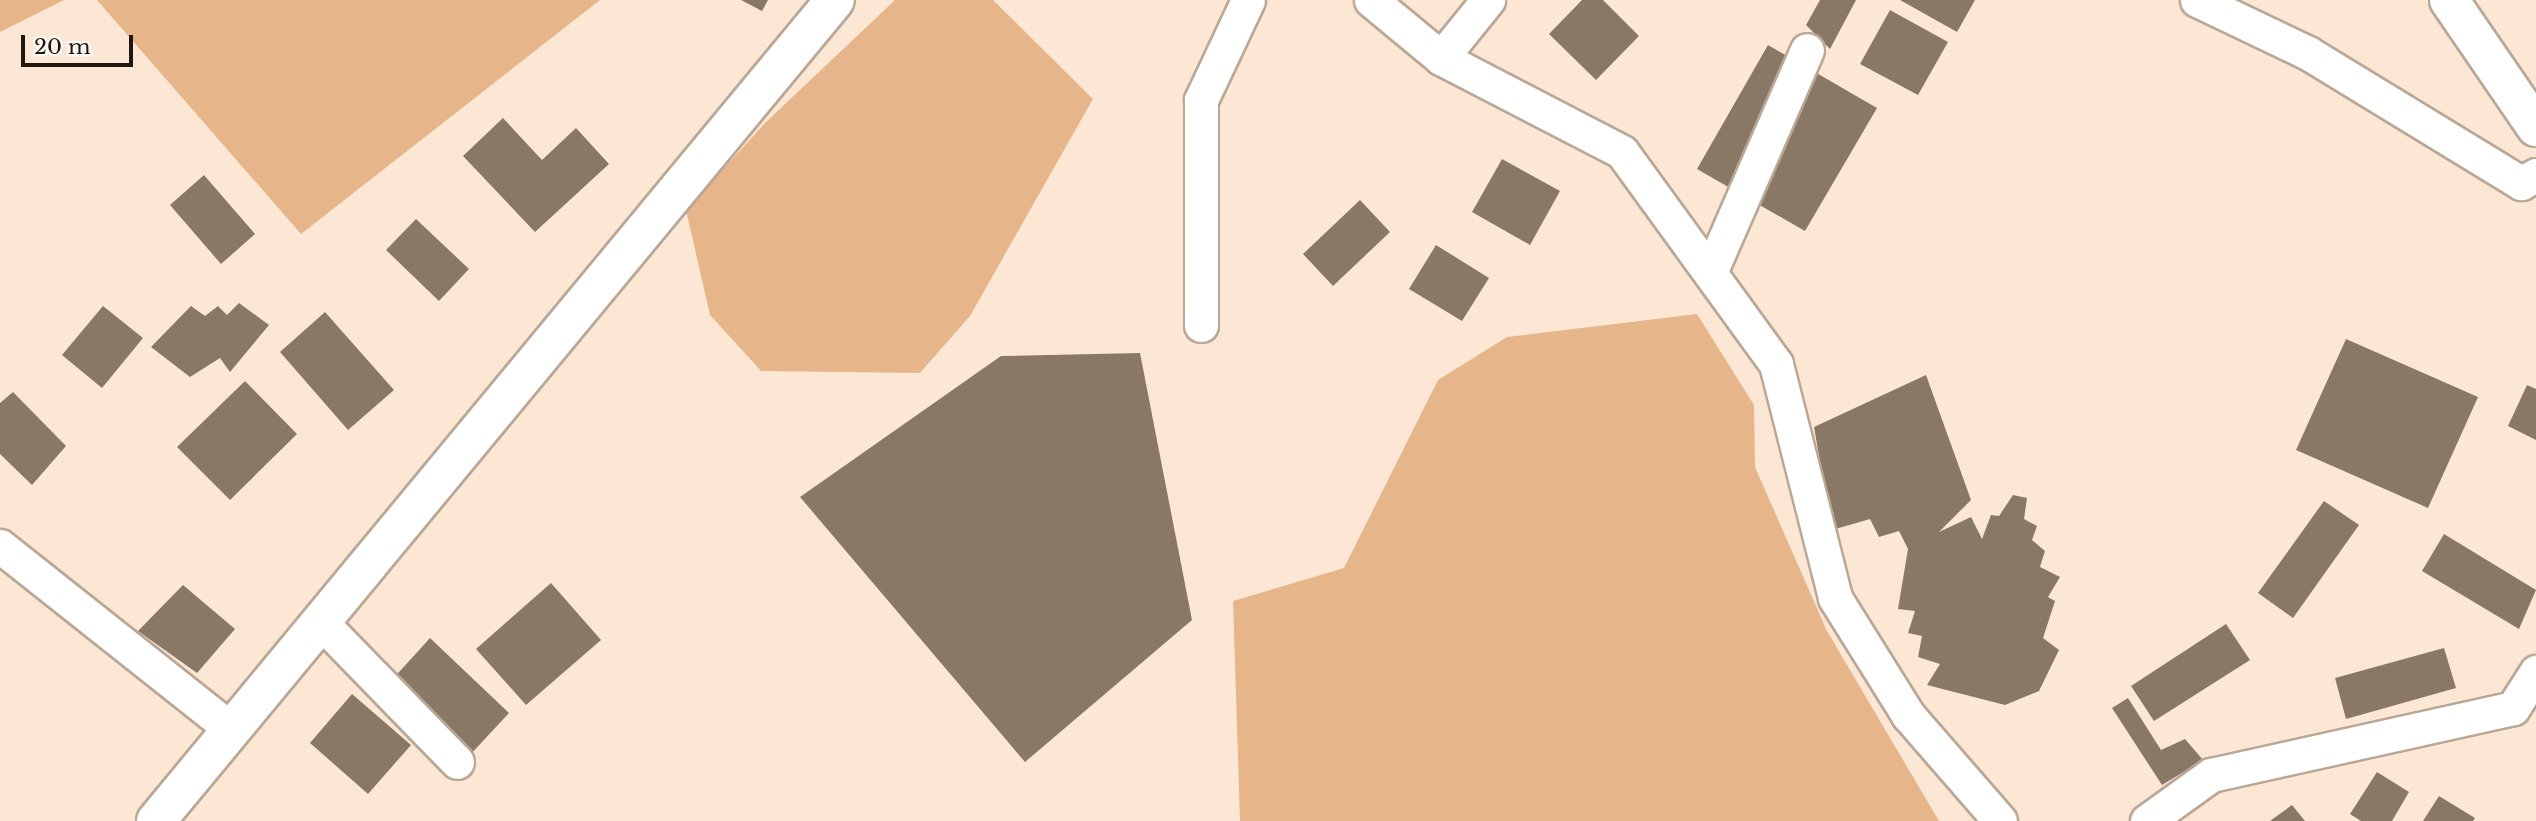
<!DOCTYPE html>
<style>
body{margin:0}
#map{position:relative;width:2536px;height:821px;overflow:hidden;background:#fce7d5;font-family:"Libre Baskerville",serif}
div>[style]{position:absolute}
.green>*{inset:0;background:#e6b68a}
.building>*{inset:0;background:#8a7867}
.roads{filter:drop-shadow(2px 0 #baa795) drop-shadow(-2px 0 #baa795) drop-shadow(0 2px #baa795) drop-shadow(0 -2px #baa795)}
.street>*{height:33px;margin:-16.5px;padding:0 16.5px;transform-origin:16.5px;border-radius:16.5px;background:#fff}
.secondary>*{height:38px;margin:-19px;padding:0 19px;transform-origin:19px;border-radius:19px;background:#fff}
span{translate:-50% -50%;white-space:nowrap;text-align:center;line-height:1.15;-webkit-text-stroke:7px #fcf8f4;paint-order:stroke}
.scale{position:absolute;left:21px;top:35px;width:112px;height:32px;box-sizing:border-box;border:4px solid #1f1811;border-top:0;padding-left:9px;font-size:21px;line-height:24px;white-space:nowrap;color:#1f1811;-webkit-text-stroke:5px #fcf8f4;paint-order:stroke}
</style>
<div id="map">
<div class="green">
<div style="clip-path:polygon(0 0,64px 0,0 32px)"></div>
<div style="clip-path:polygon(97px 0,600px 0,301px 234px)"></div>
<div style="clip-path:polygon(895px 0,993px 0,1093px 99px,970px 316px,920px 373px,761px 371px,710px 315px,686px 210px,766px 122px)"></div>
<div style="clip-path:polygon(1697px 314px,1754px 405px,1755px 467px,1827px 631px,1939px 821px,1240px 821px,1233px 601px,1344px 568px,1438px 380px,1507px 337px)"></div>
</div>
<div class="building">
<div style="clip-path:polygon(741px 0,768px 0,762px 11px)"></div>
<div style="clip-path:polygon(1582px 0,1603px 0,1639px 36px,1596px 80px,1549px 34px)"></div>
<div style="clip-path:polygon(1820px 0,1856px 0,1830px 49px,1806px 25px)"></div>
<div style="clip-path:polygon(1900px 0,1975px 0,1957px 32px)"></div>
<div style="clip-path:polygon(1890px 10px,1948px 42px,1918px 95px,1860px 64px)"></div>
<div style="clip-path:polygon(1768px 45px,1877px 108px,1805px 231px,1697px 169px)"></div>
<div style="clip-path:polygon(503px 118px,542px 160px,576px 128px,609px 164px,535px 232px,463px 156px)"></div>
<div style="clip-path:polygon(1502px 159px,1560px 191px,1530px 245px,1472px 212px)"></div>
<div style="clip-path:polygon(204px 175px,255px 234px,221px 264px,170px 205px)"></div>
<div style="clip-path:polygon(1360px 200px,1390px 232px,1333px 286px,1303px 254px)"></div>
<div style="clip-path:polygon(416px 219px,469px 269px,439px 301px,386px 250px)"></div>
<div style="clip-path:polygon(1436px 245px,1489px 278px,1462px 321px,1409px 289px)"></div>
<div style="clip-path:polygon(239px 303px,269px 325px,230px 372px,220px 358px,190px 377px,151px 347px,191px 306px,205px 316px,218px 306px,227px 315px)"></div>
<div style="clip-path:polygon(103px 306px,143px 338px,102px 388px,62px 355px)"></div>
<div style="clip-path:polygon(325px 312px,394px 390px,348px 430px,280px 352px)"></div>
<div style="clip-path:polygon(2346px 339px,2478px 397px,2428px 508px,2296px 450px)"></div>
<div style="clip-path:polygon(1140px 353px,1192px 620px,1025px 762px,800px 497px,1001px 356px)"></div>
<div style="clip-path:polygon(1926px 375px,1971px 500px,1939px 532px,1971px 517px,1982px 539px,1991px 515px,1999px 516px,2013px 495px,2027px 498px,2024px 519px,2037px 526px,2032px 540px,2045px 551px,2040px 567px,2060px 577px,2048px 597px,2055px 601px,2043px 638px,2059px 650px,2039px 691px,2005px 705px,1927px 685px,1940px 664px,1918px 657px,1922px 636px,1908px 633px,1915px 611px,1898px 609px,1908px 549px,1899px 531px,1879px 537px,1870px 519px,1832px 530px,1814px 427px)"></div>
<div style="clip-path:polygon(245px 381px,297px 434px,230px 500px,177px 447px)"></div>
<div style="clip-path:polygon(2527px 385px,2536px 389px,2536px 440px,2508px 426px)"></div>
<div style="clip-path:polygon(13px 392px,66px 446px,32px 485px,0 454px,0 403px)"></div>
<div style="clip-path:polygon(2324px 501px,2359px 525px,2293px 618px,2258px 593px)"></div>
<div style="clip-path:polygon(2444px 534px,2536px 590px,2519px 629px,2422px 571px)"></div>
<div style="clip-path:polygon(551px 583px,601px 640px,526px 705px,476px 649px)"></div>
<div style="clip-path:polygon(183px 585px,235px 629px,197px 673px,138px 631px)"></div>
<div style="clip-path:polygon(2226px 624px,2250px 660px,2154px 721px,2131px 686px)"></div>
<div style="clip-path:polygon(430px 638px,509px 713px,469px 756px,390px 682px)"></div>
<div style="clip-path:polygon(2444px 648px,2456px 688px,2346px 719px,2335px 678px)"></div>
<div style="clip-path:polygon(352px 694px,411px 745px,368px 794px,310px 743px)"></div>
<div style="clip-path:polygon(2128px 698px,2161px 750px,2185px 739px,2203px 760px,2162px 785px,2112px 708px)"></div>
<div style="clip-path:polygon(2377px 772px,2409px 792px,2392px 821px,2361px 821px,2350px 814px)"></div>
<div style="clip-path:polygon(2439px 796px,2475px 818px,2473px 821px,2423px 821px)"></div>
<div style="clip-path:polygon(2292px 805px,2305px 821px,2270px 821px)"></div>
</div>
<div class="roads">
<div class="street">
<div style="left:1371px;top:0;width:91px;rotate:39.6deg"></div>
<div style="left:1441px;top:58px;width:204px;rotate:27.4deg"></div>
<div style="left:1622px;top:152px;width:262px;rotate:54deg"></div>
<div style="left:1776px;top:364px;width:241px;rotate:75.8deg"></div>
<div style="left:1835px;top:598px;width:138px;rotate:58deg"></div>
<div style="left:1908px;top:715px;width:140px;rotate:49deg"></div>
<div style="left:2197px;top:0;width:123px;rotate:25.5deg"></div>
<div style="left:2308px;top:53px;width:250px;rotate:31.4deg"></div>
<div style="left:2521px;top:183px;width:17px;rotate:-28deg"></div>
<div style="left:1441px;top:58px;width:75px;rotate:-51deg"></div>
<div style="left:1710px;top:273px;width:243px;rotate:-66.5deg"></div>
<div style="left:1201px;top:325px;width:225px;rotate:-90deg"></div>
<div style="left:1201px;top:100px;width:110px;rotate:-64.8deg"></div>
<div style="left:0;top:546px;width:296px;rotate:38.4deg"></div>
<div style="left:321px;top:622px;width:195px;rotate:45.8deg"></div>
<div style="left:2147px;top:821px;width:79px;rotate:-35.7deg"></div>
<div style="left:2211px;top:775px;width:309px;rotate:-12.5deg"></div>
<div style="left:2513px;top:708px;width:43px;rotate:-57.4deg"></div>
</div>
<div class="secondary">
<div style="left:2449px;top:0;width:154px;rotate:55.6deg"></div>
<div style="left:156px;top:821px;width:1065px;rotate:-50.41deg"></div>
</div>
</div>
<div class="scale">20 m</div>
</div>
